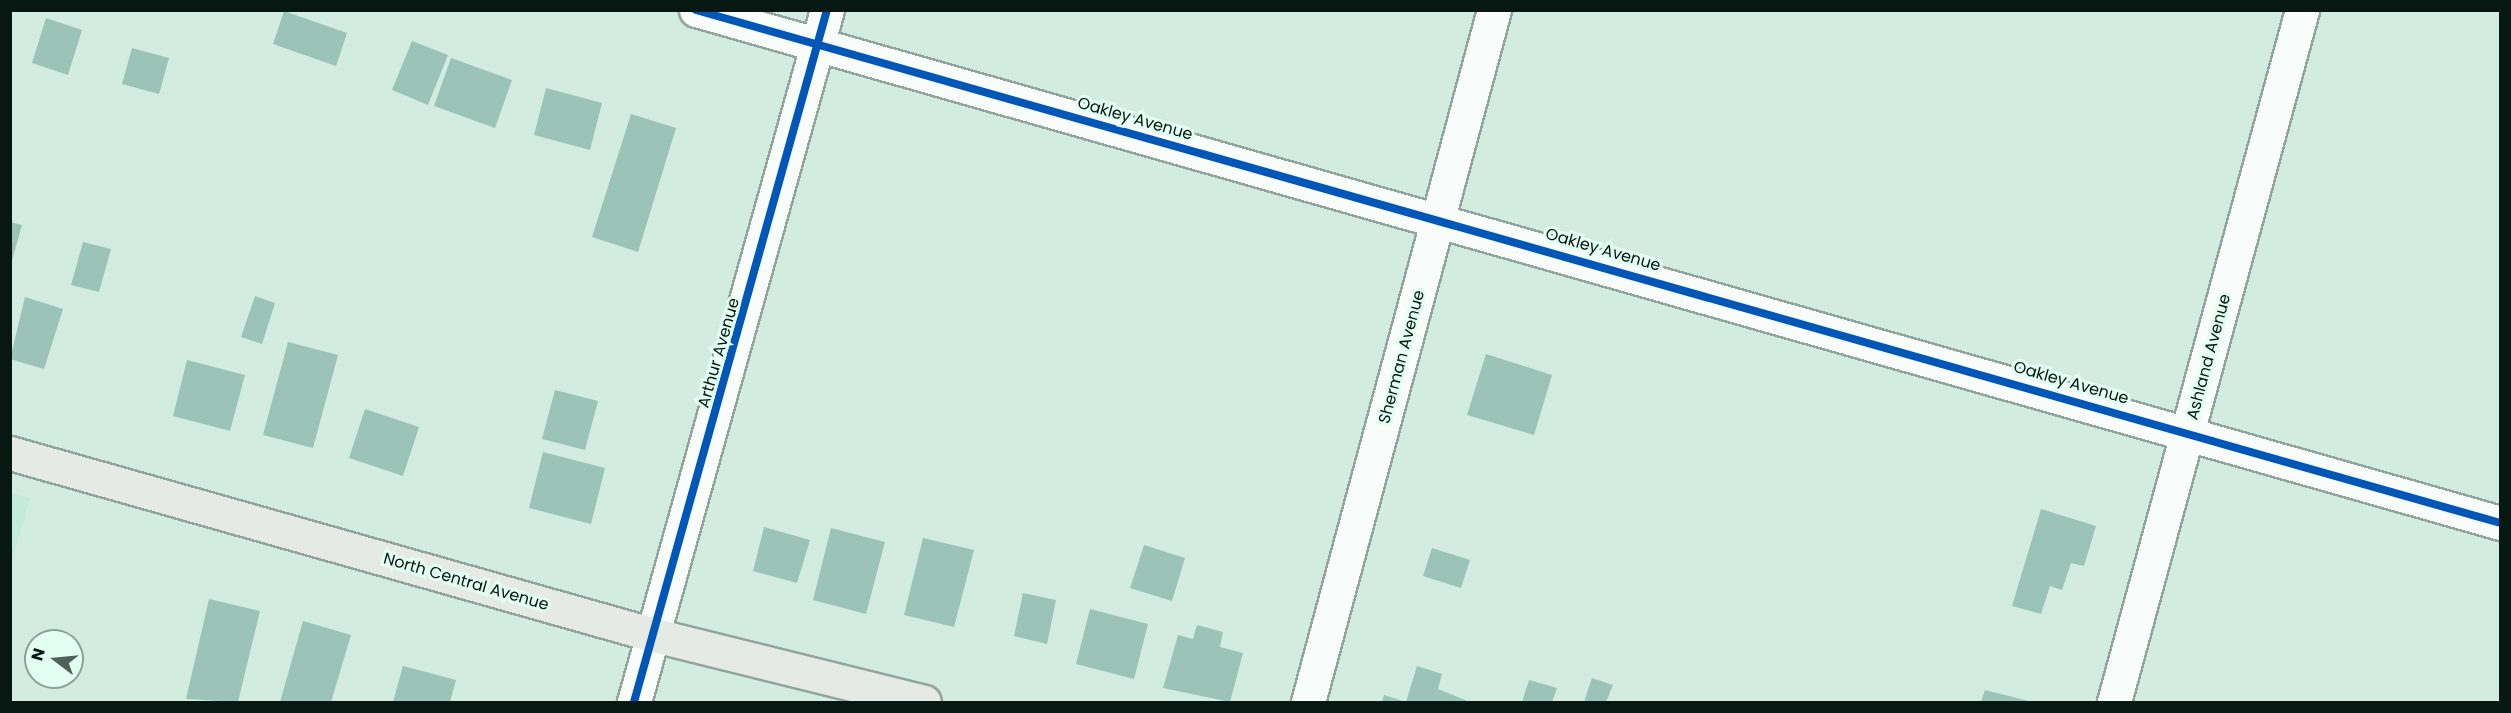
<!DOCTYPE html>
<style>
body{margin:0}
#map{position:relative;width:2511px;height:713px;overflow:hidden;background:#d2ece2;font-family:Poppins,sans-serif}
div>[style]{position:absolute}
.built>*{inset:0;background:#c2ebdb}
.building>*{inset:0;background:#9cc3b7}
.roads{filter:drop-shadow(2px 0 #91a49d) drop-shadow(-2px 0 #91a49d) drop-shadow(0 2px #91a49d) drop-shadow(0 -2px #91a49d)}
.minor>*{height:33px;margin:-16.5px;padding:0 16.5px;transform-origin:16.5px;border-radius:16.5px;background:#f8fcfb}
.major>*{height:33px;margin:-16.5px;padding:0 16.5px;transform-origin:16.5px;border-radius:16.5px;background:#e6eae4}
.cycleway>*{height:8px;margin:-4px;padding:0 4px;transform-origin:4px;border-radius:4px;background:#0057b8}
span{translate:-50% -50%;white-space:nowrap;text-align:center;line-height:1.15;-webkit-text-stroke:6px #e3fef3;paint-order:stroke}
.street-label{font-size:16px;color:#071812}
.frame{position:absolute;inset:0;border:12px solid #071812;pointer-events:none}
.north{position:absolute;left:24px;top:629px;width:60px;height:60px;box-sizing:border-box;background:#e3fef3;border:2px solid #8ba299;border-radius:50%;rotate:286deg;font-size:16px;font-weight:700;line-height:24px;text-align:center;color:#071812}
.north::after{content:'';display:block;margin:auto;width:21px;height:27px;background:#4e625b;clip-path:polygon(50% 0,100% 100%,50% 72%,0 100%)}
</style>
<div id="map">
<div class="built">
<div style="clip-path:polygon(11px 493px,30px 498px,11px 565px,10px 493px)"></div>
</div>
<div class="building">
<div style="clip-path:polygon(284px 11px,347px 33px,336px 66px,273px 44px)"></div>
<div style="clip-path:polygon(46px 18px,82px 30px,68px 75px,32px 63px)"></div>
<div style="clip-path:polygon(412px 41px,448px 55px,428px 105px,392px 90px)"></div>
<div style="clip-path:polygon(132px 48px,169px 58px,159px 94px,122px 84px)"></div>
<div style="clip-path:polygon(451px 58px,512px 80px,495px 128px,434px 106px)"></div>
<div style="clip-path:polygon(546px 88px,602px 103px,590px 150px,534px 135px)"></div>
<div style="clip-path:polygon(631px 114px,676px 128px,638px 252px,592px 237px)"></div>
<div style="clip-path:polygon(10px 222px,22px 225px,11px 264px,10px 264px)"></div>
<div style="clip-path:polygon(83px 242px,111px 249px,99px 292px,71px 285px)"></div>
<div style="clip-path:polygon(255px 296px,275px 303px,262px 344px,241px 337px)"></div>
<div style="clip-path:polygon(25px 297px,63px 309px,44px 369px,10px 359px)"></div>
<div style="clip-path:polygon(288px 342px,338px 355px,313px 448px,263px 435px)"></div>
<div style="clip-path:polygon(1486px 354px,1552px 375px,1534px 435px,1467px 415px)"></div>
<div style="clip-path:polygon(187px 360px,245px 375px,230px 431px,173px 416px)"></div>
<div style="clip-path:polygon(555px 390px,598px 401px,585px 450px,542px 439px)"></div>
<div style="clip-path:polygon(365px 409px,419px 427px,403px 476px,349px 458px)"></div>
<div style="clip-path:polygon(543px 452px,605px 468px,591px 524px,529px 508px)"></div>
<div style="clip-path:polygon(2041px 509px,2096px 526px,2084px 566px,2071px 563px,2062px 590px,2050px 586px,2041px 614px,2012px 606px)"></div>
<div style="clip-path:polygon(764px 527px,810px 540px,797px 583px,753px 571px)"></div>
<div style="clip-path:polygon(831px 528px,885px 542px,866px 614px,813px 600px)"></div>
<div style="clip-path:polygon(923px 538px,974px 550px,954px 627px,904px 615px)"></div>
<div style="clip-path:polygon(1144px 545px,1185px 558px,1172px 601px,1130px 588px)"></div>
<div style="clip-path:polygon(1432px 548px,1470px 560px,1461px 588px,1423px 576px)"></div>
<div style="clip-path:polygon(1023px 593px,1056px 600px,1047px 644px,1014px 636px)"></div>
<div style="clip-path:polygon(209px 599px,260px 611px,238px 702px,186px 699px)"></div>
<div style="clip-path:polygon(1090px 609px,1148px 624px,1134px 679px,1076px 664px)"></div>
<div style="clip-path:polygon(303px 621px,351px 635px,331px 702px,280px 702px)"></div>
<div style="clip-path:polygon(1197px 625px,1223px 632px,1220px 647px,1243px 653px,1230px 702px,1163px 688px,1178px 635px,1193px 639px)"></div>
<div style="clip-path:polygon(403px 666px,456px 680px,450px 702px,393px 702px)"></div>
<div style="clip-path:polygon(1417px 666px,1442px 674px,1438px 689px,1470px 702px,1406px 702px)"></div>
<div style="clip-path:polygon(1592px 678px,1613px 685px,1606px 702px,1584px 702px)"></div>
<div style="clip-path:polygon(1529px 680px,1557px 688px,1552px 702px,1522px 702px)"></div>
<div style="clip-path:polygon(1985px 690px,2033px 702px,1981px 702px)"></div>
<div style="clip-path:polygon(1384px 695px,1406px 702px,1382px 702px)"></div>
</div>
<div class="roads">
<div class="minor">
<div style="left:696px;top:10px;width:1876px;rotate:15.87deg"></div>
<div style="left:634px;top:702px;width:718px;rotate:-74.42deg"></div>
<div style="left:1308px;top:702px;width:717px;rotate:-74.96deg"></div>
<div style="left:2114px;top:702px;width:717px;rotate:-74.8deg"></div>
</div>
<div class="major">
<div style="left:10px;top:453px;width:669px;rotate:15.78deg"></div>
<div style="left:654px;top:635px;width:278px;rotate:13.9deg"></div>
</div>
</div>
<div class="cycleway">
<div style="left:696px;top:10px;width:1876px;rotate:15.87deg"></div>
<div style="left:634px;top:702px;width:718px;rotate:-74.42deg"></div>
</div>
<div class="street-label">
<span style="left:1135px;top:119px;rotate:16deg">Oakley Avenue</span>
<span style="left:1603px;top:250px;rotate:16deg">Oakley Avenue</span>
<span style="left:719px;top:353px;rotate:-74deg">Arthur Avenue</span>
<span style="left:1402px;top:357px;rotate:-75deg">Sherman Avenue</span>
<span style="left:2209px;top:357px;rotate:-75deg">Ashland Avenue</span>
<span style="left:2071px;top:383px;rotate:16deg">Oakley Avenue</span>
<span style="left:466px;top:582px;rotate:16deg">North Central Avenue</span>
</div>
<div class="frame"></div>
<div class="north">N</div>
</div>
